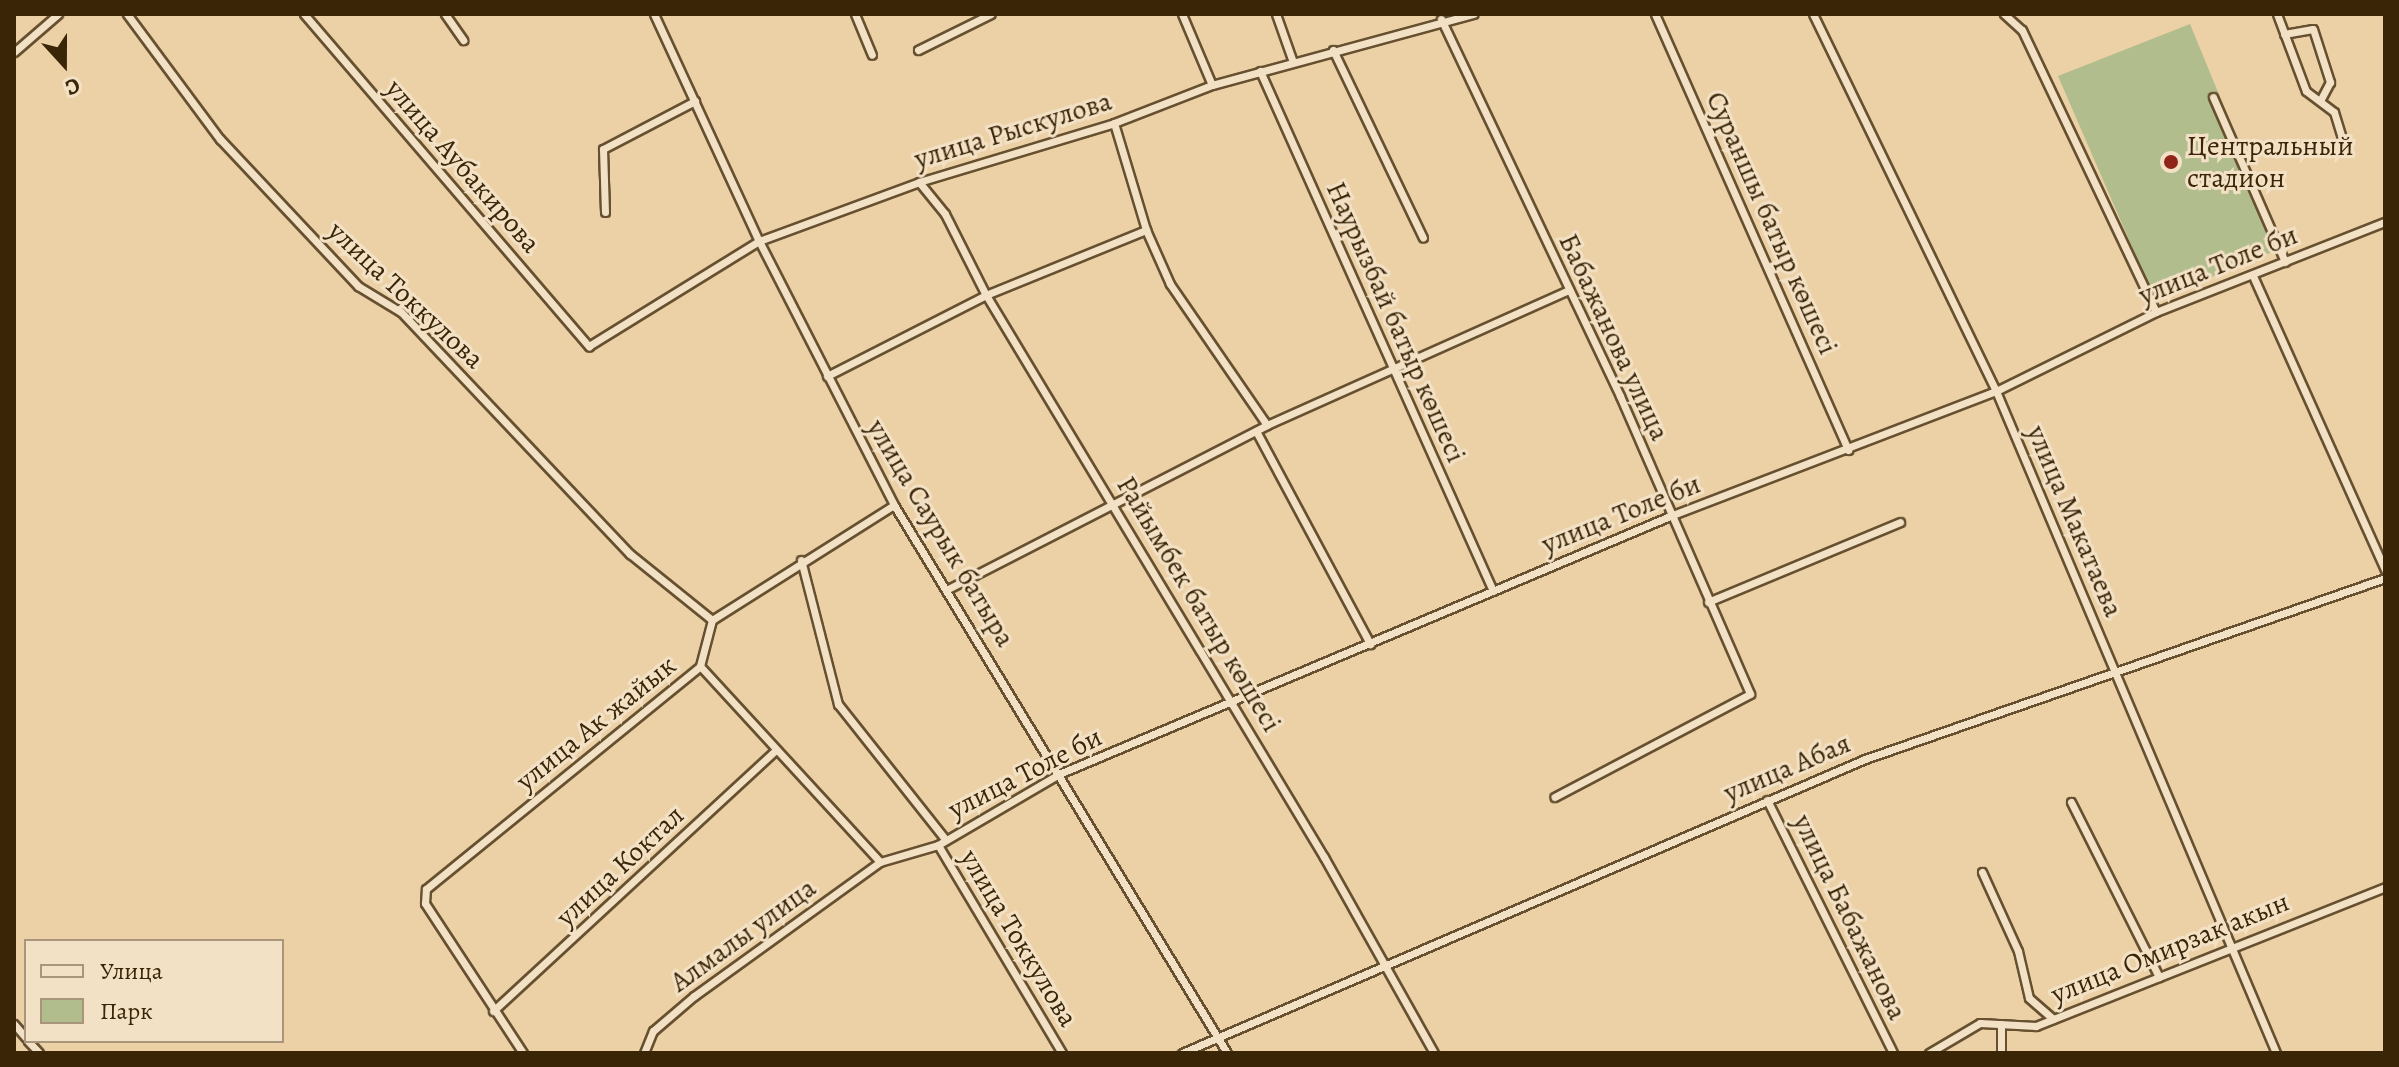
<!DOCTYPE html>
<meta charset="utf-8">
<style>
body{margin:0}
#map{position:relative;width:2399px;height:1067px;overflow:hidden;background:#ecd1a7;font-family:Alegreya,serif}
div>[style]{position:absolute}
.green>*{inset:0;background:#b1bd8c}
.roads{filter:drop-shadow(2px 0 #66502f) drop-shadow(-2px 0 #66502f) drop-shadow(0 2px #66502f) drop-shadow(0 -2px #66502f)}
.street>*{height:7px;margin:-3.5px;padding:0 3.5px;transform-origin:3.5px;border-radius:3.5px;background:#f3e1c6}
.dots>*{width:22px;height:22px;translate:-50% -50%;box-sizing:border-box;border:4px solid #f3e1c6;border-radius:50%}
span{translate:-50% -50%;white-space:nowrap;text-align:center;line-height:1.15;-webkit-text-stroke:6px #f3e1c6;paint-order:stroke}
.street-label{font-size:28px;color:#3a2507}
.poi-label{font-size:28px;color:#3a2507}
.left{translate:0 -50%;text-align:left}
.frame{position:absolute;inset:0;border:16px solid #3a2507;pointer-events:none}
.legend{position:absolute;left:24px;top:939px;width:260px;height:104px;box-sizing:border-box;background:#f3e1c6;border:2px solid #a9967a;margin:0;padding:10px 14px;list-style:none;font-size:24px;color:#3a2507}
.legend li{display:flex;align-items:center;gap:16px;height:40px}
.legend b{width:40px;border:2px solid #a9967a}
.north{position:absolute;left:24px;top:24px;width:80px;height:80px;-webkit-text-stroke:6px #f3e1c6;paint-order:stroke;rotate:159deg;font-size:22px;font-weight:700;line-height:32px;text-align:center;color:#3a2507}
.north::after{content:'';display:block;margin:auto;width:28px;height:36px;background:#3a2507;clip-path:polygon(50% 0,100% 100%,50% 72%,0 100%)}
</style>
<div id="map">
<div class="green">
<div style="clip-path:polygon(2190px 24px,2282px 248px,2155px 300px,2058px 76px)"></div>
</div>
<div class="roads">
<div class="street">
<div style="left:127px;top:14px;width:156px;rotate:53.4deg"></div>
<div style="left:220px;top:139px;width:202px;rotate:46.8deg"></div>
<div style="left:358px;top:286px;width:50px;rotate:31.2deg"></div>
<div style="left:401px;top:312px;width:333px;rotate:46.6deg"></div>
<div style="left:630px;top:554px;width:105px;rotate:38.8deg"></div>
<div style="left:304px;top:14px;width:438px;rotate:49.4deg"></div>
<div style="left:589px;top:346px;width:200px;rotate:-31.7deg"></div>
<div style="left:759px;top:241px;width:171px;rotate:-20.2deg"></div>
<div style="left:919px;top:182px;width:204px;rotate:-16.8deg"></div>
<div style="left:1114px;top:123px;width:105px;rotate:-21.2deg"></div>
<div style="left:1212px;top:85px;width:271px;rotate:-15.2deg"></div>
<div style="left:445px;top:14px;width:32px;rotate:55deg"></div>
<div style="left:654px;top:14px;width:250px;rotate:65.2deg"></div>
<div style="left:759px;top:241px;width:297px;rotate:62.9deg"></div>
<div style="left:894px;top:505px;width:641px;rotate:58.71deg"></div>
<div style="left:855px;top:14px;width:44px;rotate:67.5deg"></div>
<div style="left:1182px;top:14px;width:77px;rotate:67.1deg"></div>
<div style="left:1276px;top:14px;width:51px;rotate:70.5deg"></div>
<div style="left:1655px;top:14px;width:477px;rotate:66.1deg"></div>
<div style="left:1813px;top:14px;width:419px;rotate:64.1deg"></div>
<div style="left:1996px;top:391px;width:719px;rotate:67.07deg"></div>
<div style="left:2004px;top:14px;width:24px;rotate:42deg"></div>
<div style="left:2022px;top:30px;width:312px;rotate:64.6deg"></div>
<div style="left:2277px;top:14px;width:82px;rotate:69.4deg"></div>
<div style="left:2306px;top:91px;width:35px;rotate:37deg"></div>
<div style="left:2334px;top:112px;width:41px;rotate:72.9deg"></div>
<div style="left:1441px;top:19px;width:417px;rotate:64.6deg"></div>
<div style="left:1620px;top:396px;width:325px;rotate:66.4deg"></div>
<div style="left:1750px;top:694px;width:221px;rotate:152.2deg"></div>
<div style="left:2284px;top:34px;width:29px;rotate:-10deg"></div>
<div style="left:2313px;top:29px;width:56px;rotate:72.2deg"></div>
<div style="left:2330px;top:82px;width:21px;rotate:118deg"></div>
<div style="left:918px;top:50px;width:81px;rotate:-26.3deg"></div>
<div style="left:1333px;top:50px;width:208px;rotate:64.4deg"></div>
<div style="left:14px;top:52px;width:58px;rotate:-40.8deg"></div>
<div style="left:1260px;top:71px;width:570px;rotate:65.86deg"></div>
<div style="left:2213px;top:97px;width:180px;rotate:66.4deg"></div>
<div style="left:1114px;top:123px;width:112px;rotate:73.3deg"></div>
<div style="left:1146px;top:230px;width:59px;rotate:66deg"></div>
<div style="left:1170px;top:284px;width:171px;rotate:55.5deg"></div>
<div style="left:919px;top:182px;width:41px;rotate:50.9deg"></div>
<div style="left:945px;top:214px;width:91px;rotate:63.2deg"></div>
<div style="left:986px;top:295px;width:656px;rotate:58.98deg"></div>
<div style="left:1324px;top:857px;width:225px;rotate:60.7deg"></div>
<div style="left:605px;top:212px;width:63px;rotate:-91.8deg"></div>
<div style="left:603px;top:149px;width:104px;rotate:-27.6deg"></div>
<div style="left:2253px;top:276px;width:322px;rotate:65.8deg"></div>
<div style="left:827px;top:376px;width:178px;rotate:-27deg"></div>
<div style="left:986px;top:295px;width:173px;rotate:-22.1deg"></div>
<div style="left:1256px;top:431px;width:242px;rotate:61.8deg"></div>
<div style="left:801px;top:560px;width:149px;rotate:75.6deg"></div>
<div style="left:838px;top:704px;width:172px;rotate:51.6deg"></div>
<div style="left:948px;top:589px;width:359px;rotate:-27.2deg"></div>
<div style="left:1267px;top:425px;width:331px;rotate:-24.1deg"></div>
<div style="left:1708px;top:602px;width:208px;rotate:-22.6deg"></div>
<div style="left:700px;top:666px;width:266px;rotate:47.4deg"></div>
<div style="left:1767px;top:800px;width:283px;rotate:63.5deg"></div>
<div style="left:2071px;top:802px;width:196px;rotate:63.3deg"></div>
<div style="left:938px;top:845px;width:242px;rotate:59.2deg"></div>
<div style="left:1982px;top:872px;width:87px;rotate:65.5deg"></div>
<div style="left:2018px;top:951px;width:48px;rotate:76.8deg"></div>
<div style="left:2029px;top:998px;width:32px;rotate:41deg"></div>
<div style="left:493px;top:1011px;width:385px;rotate:-42.7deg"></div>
<div style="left:14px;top:1024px;width:18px;rotate:49deg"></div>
<div style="left:28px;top:1041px;width:16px;rotate:47deg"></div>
<div style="left:523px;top:1053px;width:179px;rotate:-123.2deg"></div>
<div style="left:425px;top:903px;width:14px;rotate:-86deg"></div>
<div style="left:426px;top:889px;width:353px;rotate:-39.1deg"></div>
<div style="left:700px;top:666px;width:48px;rotate:-75.4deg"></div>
<div style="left:712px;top:620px;width:215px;rotate:-32.3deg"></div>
<div style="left:644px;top:1053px;width:24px;rotate:-68deg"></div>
<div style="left:653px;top:1031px;width:54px;rotate:-40.5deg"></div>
<div style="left:694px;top:996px;width:229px;rotate:-35.8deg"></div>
<div style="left:880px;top:862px;width:60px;rotate:-16.3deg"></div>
<div style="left:938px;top:845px;width:140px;rotate:-30.4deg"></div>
<div style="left:1059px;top:774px;width:663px;rotate:-22.89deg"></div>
<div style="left:1670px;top:516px;width:349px;rotate:-21deg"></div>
<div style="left:1996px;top:391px;width:178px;rotate:-26.3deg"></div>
<div style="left:2156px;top:312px;width:246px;rotate:-21.5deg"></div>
<div style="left:1182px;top:1053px;width:744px;rotate:-23.29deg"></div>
<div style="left:1865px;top:759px;width:551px;rotate:-19.19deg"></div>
<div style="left:1929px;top:1053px;width:59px;rotate:-30.5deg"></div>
<div style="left:1980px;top:1023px;width:56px;rotate:3.1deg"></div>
<div style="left:2036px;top:1026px;width:376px;rotate:-21.7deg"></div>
<div style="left:2001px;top:1053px;width:29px;rotate:-90deg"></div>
</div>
</div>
<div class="dots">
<div style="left:2171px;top:162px;background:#8f2418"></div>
</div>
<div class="street-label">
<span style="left:1013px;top:130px;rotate:-17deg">улица Рыскулова</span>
<span style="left:463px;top:166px;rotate:49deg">улица Аубакирова</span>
<span style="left:1772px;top:223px;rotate:66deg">Сураншы батыр көшесі</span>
<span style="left:2218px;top:265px;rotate:-22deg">улица Толе би</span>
<span style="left:406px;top:295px;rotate:43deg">улица Токкулова</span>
<span style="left:1396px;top:322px;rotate:66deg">Наурызбай батыр көшесі</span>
<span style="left:1614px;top:337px;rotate:65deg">Бабажанова улица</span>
<span style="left:1621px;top:514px;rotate:-22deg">улица Толе би</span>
<span style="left:2075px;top:521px;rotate:67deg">улица Макатаева</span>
<span style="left:941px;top:533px;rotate:59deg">улица Саурык батыра</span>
<span style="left:1199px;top:604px;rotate:59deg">Райымбек батыр көшесі</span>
<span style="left:596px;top:723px;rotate:-39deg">улица Ак жайык</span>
<span style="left:1787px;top:768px;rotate:-23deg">улица Абая</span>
<span style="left:1025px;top:773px;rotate:-27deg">улица Толе би</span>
<span style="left:620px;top:866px;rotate:-43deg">улица Коктал</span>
<span style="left:1850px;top:917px;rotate:64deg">улица Бабажанова</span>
<span style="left:743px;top:935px;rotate:-36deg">Алмалы улица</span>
<span style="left:1019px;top:938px;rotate:59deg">улица Токкулова</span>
<span style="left:2170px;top:948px;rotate:-22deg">улица Омирзак акын</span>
</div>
<div class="poi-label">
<span class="left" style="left:2187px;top:162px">Центральный<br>стадион</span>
</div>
<div class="frame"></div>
<ul class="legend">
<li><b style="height:10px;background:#f3e1c6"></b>Улица</li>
<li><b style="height:22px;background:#b1bd8c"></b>Парк</li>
</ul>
<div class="north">С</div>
</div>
